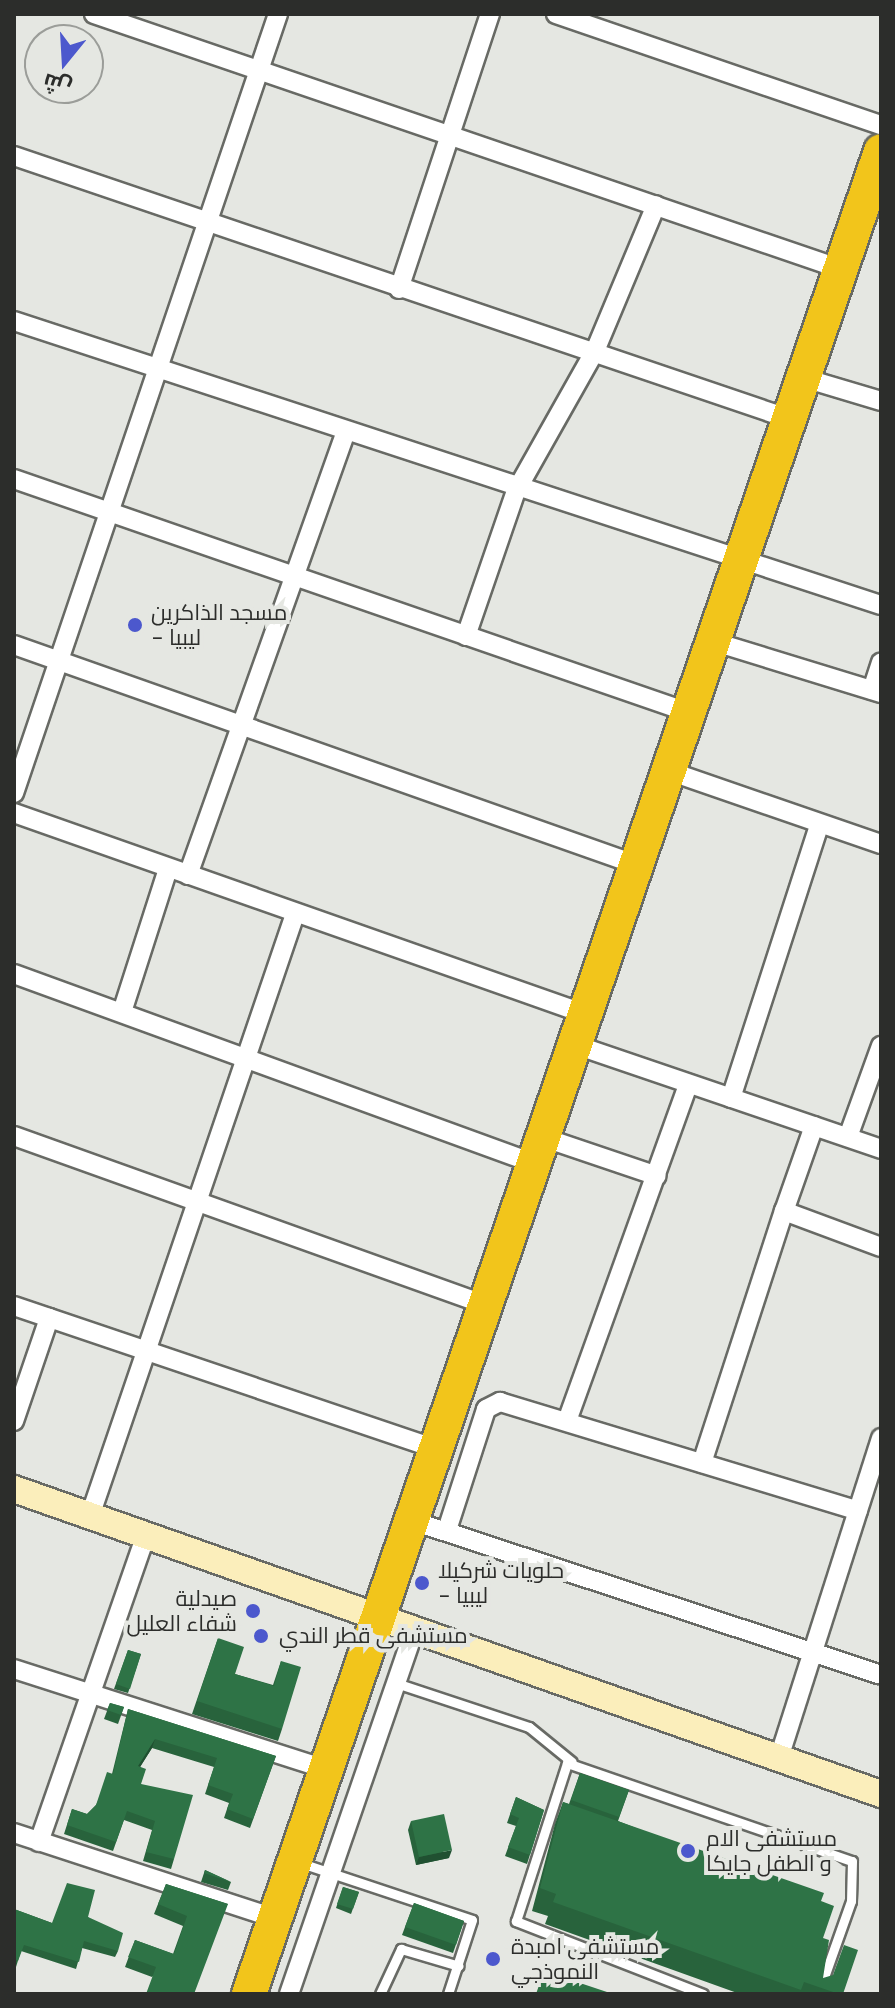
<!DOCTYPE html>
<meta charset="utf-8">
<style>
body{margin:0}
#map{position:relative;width:895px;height:2008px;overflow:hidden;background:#e5e7e2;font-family:Merriweather,Cairo,serif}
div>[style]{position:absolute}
.roads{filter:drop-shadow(2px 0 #686a65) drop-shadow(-2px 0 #686a65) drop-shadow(0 2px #686a65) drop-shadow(0 -2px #686a65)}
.lane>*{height:9px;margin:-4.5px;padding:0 4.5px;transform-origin:4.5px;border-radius:4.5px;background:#fff}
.street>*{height:18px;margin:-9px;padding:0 9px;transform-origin:9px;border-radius:9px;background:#fff}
.secondary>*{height:26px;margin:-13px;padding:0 13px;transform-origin:13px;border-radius:13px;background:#fbeebb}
.highway>*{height:34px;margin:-17px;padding:0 17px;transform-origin:17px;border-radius:17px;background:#f2c51b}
.wall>*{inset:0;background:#28633c}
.shaded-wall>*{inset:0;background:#205031}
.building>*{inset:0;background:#2e7346}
.dots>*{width:22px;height:22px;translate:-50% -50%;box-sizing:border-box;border:4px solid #e5e7e2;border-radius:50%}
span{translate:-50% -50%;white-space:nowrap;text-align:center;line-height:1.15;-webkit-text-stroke:8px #e5e7e2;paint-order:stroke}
.poi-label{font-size:22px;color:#2c2d2b}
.left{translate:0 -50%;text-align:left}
.right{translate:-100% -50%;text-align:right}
.frame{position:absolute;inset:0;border:16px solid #2c2d2b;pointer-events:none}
.north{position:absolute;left:24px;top:24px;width:80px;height:80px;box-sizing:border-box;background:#e5e7e2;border:2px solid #9b9d99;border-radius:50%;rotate:198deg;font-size:22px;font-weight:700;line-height:32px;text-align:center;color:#2c2d2b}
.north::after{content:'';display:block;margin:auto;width:28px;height:36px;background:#4c58cd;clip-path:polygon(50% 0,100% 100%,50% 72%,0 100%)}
</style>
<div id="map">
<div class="roads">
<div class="lane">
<div style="left:396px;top:1683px;width:140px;rotate:18.3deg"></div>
<div style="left:529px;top:1727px;width:55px;rotate:39.1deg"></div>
<div style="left:301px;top:1863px;width:180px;rotate:18.4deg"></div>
<div style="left:472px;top:1920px;width:78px;rotate:108deg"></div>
<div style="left:380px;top:1994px;width:50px;rotate:-65deg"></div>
<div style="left:401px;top:1949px;width:60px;rotate:16.3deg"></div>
<div style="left:703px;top:1994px;width:201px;rotate:-158.7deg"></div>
<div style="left:516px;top:1921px;width:166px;rotate:-72.1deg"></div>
<div style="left:567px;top:1763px;width:301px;rotate:19deg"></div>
<div style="left:852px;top:1861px;width:40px;rotate:91.4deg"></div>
<div style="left:851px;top:1901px;width:99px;rotate:109.5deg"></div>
</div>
<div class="street">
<div style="left:94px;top:14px;width:789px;rotate:18.85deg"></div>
<div style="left:556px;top:14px;width:343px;rotate:18.9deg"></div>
<div style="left:14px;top:156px;width:819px;rotate:18.72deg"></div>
<div style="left:399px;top:289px;width:290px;rotate:-71.7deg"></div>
<div style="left:14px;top:321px;width:912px;rotate:18.14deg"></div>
<div style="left:804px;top:378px;width:80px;rotate:16.6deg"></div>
<div style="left:14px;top:479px;width:715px;rotate:19.09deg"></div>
<div style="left:466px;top:636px;width:153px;rotate:-71deg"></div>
<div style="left:516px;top:491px;width:161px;rotate:-60.6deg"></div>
<div style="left:595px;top:351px;width:158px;rotate:-67.3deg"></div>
<div style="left:715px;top:642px;width:174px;rotate:17.1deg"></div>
<div style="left:14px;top:645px;width:661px;rotate:19.45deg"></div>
<div style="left:872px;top:690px;width:29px;rotate:-72deg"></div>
<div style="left:669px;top:771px;width:224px;rotate:19deg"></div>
<div style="left:14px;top:793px;width:823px;rotate:-71.28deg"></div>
<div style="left:14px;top:813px;width:605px;rotate:19.39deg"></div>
<div style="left:188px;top:875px;width:468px;rotate:-70.4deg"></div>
<div style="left:14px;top:974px;width:552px;rotate:20.01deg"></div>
<div style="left:122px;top:1012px;width:150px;rotate:-72.2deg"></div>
<div style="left:573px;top:1044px;width:325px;rotate:18.8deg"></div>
<div style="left:731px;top:1098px;width:287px;rotate:-72.1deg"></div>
<div style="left:814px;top:1126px;width:90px;rotate:109.4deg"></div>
<div style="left:784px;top:1211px;width:103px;rotate:20.4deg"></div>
<div style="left:14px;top:1136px;width:498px;rotate:19.7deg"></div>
<div style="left:542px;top:1137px;width:121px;rotate:18.7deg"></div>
<div style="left:848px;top:1137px;width:97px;rotate:-70.1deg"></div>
<div style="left:14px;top:1306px;width:442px;rotate:18.7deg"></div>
<div style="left:14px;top:1421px;width:109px;rotate:-71.2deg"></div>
<div style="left:567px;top:1421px;width:358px;rotate:-70.2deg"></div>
<div style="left:702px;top:1463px;width:265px;rotate:-72deg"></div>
<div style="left:90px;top:1516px;width:636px;rotate:-71.19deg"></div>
<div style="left:410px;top:1520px;width:496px;rotate:18.2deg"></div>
<div style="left:447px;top:1530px;width:127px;rotate:-72.1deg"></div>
<div style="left:486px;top:1409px;width:16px;rotate:-27deg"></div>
<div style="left:500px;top:1402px;width:374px;rotate:16.9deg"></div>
<div style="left:14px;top:1669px;width:327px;rotate:17.8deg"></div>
<div style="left:779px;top:1758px;width:336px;rotate:-72.3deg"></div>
<div style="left:14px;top:1833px;width:274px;rotate:18.1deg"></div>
<div style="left:39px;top:1842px;width:325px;rotate:-70.8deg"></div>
<div style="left:289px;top:1994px;width:386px;rotate:-71deg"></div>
</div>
<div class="secondary">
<div style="left:14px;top:1489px;width:919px;rotate:19.38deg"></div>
</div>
<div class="highway">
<div style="left:249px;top:1994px;width:1948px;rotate:-71.07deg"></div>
</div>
</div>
<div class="wall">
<div style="clip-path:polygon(218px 1638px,235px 1674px,273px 1685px,281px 1661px,282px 1729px,278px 1741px,192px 1714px)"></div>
<div style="clip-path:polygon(128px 1650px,141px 1654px,128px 1693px,114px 1689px)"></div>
<div style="clip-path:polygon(110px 1703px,124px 1707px,118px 1724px,104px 1719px)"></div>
<div style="clip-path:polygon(128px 1709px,276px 1756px,250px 1828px,224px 1818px,229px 1803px,205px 1794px,214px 1767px,152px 1748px,140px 1767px,141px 1784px,174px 1859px,171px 1869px,143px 1861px,152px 1830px,124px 1820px,113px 1851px,64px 1834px,72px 1809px,87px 1814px,96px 1805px,112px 1774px)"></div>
<div style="clip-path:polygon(580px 1773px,629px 1790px,618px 1821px,821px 1901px,823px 1938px,823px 1978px,843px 1994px,740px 1994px,545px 1924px,548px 1916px,532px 1911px,555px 1824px,563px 1802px,569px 1804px)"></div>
<div style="clip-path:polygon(516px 1797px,544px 1810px,527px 1864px,505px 1856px,516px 1826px,507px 1823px)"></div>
<div style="clip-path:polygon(411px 1821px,449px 1858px,416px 1865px,408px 1830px)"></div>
<div style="clip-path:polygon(205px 1870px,231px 1882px,228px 1890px,201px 1882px)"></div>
<div style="clip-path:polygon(166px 1884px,228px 1904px,152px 1977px,125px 1967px,135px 1940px,173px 1954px,183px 1926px,154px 1914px)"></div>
<div style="clip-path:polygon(343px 1887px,359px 1892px,351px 1914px,336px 1908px)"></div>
<div style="clip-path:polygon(414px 1903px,464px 1921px,453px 1953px,402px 1935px)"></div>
<div style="clip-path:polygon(14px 1909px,52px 1923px,88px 1917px,118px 1951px,115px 1957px,82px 1948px,76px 1969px,21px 1951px,16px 1967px,14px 1967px)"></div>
</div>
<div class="shaded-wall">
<div style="clip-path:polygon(155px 1739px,152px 1748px,135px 1775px,138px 1766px)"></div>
<div style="clip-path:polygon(452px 1850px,449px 1858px,416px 1865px,419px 1857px)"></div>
</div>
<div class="building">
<div style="clip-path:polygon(218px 1638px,244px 1647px,235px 1674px,274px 1686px,281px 1661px,301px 1667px,282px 1729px,197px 1701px)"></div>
<div style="clip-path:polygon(128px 1650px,141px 1654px,130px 1689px,116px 1684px)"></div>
<div style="clip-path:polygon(110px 1703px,124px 1707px,121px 1715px,107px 1710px)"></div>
<div style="clip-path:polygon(128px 1709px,276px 1756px,253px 1819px,227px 1809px,233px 1794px,208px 1785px,217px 1758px,155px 1739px,138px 1766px,146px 1769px,141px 1784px,193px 1795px,174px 1859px,146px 1852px,155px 1821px,127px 1811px,116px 1842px,67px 1825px,72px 1809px,87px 1814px,96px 1805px,107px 1772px,113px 1774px)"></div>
<div style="clip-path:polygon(580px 1773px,629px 1790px,619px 1817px,571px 1800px)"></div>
<div style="clip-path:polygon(516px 1797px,544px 1810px,530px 1855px,508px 1847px,519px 1818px,510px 1814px)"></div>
<div style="clip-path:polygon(563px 1802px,824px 1893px,821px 1901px,834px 1906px,823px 1938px,829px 1940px,823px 1978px,833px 1975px,844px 1945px,858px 1950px,843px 1994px,839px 1994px,804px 1982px,801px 1990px,553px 1902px,556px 1894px,540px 1888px)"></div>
<div style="clip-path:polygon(444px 1814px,452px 1850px,419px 1857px,411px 1821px)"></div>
<div style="clip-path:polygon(205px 1870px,231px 1882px,204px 1873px)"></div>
<div style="clip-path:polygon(67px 1883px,95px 1890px,88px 1917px,123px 1933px,118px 1951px,84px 1941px,79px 1962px,24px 1945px,18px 1961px,14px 1959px,14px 1909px,52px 1923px)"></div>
<div style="clip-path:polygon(166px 1884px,228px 1904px,194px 1994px,146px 1994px,156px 1967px,128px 1957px,135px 1940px,174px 1954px,187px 1916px,158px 1904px)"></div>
<div style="clip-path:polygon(343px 1887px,359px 1892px,353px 1909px,337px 1904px)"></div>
<div style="clip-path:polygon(414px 1903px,464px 1921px,456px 1945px,405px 1927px)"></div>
<div style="clip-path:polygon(544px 1971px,613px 1994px,536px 1994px)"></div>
</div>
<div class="dots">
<div style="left:135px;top:625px;background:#4c58cd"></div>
<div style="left:422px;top:1583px;background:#4c58cd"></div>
<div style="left:253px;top:1611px;background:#4c58cd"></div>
<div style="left:261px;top:1636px;background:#4c58cd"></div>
<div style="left:688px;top:1851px;background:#4c58cd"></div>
<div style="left:493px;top:1959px;background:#4c58cd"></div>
</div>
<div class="poi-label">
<span class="left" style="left:151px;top:625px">مسجد الذاكرين<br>- ليبيا</span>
<span class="left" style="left:438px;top:1583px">حلويات شركيلا<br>- ليبيا</span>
<span class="right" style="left:237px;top:1611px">صيدلية<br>شفاء العليل</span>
<span class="left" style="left:279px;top:1636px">مستشفى قطر الندي</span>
<span class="left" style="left:706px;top:1851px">مستشفى الام<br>و الطفل جايكا</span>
<span class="left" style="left:511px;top:1959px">مستشفى امبدة<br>النموذجي</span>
</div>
<div class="frame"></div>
<div class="north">ش</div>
</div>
